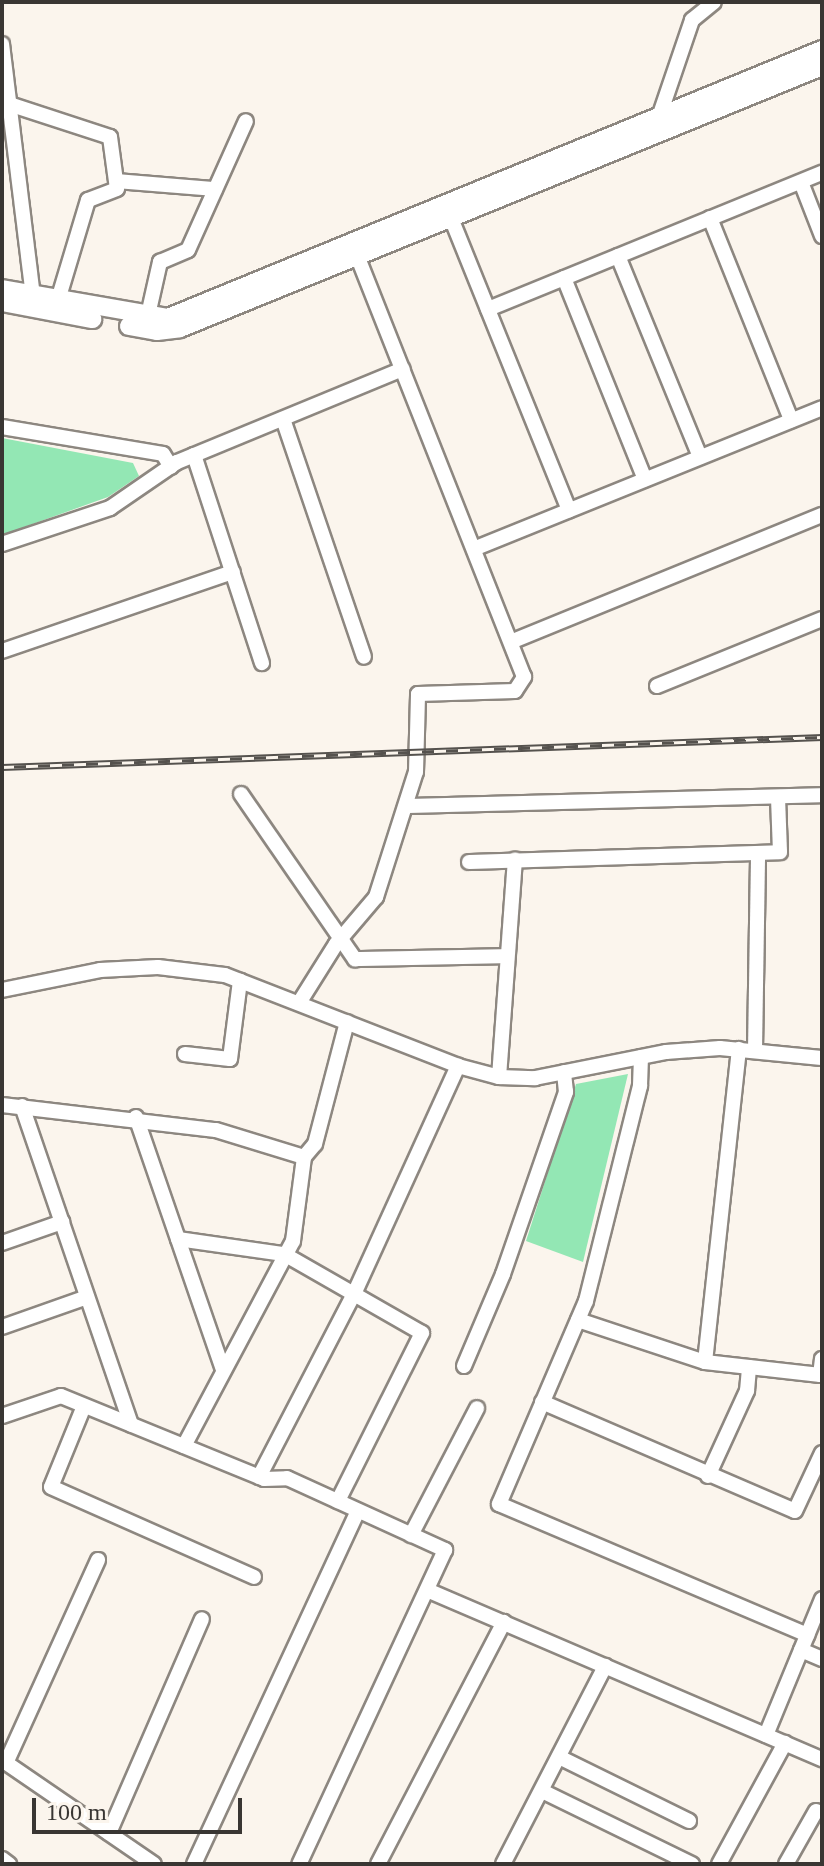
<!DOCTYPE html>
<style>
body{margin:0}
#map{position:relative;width:824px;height:1866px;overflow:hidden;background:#fbf5ed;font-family:"Times New Roman",serif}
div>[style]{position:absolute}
.green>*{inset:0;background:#93e7b4}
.roads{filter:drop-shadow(2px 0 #8d8780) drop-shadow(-2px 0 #8d8780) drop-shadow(0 2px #8d8780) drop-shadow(0 -2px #8d8780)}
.minor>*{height:14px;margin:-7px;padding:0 7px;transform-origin:7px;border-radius:7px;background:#fff}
.tertiary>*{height:18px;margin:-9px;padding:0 9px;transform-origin:9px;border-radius:9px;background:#fff}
.rail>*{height:7px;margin-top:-3.5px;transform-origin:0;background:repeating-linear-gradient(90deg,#fbf5ed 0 12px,#55524e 0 24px);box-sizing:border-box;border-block:2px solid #55524e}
span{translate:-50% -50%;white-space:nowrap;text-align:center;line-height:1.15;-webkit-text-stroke:8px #fbf5ed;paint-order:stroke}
.frame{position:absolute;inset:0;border:4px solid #393633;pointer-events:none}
.scale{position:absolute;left:32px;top:1798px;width:210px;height:36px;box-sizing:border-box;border:4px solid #393633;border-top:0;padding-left:10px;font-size:24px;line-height:28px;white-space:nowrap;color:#393633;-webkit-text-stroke:6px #fbf5ed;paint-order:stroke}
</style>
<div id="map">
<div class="green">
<div style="clip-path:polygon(2px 438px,133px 463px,139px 476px,108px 497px,2px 535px)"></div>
<div style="clip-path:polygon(628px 1074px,583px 1262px,526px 1241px,576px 1084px)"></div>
</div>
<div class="roads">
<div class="minor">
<div style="left:2px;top:44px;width:253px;rotate:83deg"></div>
<div style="left:9px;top:104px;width:106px;rotate:18.1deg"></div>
<div style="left:110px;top:137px;width:52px;rotate:82.3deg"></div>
<div style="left:117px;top:189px;width:31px;rotate:159deg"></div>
<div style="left:88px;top:200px;width:104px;rotate:106.7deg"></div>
<div style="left:657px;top:123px;width:109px;rotate:-71.2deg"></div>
<div style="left:692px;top:20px;width:28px;rotate:-39deg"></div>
<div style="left:117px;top:181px;width:98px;rotate:4.7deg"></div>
<div style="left:801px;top:182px;width:58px;rotate:68.7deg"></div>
<div style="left:447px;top:208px;width:326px;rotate:68deg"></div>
<div style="left:710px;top:218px;width:218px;rotate:68.1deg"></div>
<div style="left:618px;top:256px;width:217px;rotate:67.8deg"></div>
<div style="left:564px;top:278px;width:217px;rotate:68.1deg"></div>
<div style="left:488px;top:309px;width:361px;rotate:-22.2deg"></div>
<div style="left:146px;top:324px;width:64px;rotate:-77.3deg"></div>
<div style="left:160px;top:262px;width:30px;rotate:-23deg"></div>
<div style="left:188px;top:250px;width:141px;rotate:-65.8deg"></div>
<div style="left:283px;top:419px;width:251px;rotate:71.2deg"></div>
<div style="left:2px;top:427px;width:163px;rotate:9.5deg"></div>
<div style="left:163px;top:454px;width:15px;rotate:58deg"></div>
<div style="left:194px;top:455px;width:219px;rotate:71.9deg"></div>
<div style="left:2px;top:544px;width:114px;rotate:-18.4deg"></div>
<div style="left:110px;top:508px;width:81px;rotate:-34.5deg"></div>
<div style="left:177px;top:462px;width:244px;rotate:-22.4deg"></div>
<div style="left:476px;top:548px;width:373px;rotate:-22deg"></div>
<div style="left:513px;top:641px;width:334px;rotate:-22.2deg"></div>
<div style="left:2px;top:651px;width:244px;rotate:-18.9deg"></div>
<div style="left:657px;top:686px;width:178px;rotate:-22.1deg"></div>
<div style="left:241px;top:794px;width:201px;rotate:55.4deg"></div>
<div style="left:355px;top:959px;width:151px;rotate:-1.1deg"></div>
<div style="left:406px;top:806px;width:416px;rotate:-1.5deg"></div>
<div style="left:469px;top:862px;width:311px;rotate:-1.8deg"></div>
<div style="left:780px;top:852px;width:55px;rotate:-92.1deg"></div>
<div style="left:2px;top:990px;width:100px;rotate:-11.5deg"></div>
<div style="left:100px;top:970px;width:58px;rotate:-3deg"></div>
<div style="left:158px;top:967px;width:67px;rotate:6.8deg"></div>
<div style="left:225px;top:975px;width:250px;rotate:21.3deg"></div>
<div style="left:458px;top:1066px;width:42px;rotate:15deg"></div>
<div style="left:499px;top:1077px;width:36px;rotate:2deg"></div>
<div style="left:535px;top:1078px;width:134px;rotate:-11.2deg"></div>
<div style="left:666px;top:1052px;width:54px;rotate:-4.2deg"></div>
<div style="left:720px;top:1048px;width:102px;rotate:5.6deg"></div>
<div style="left:299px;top:1003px;width:70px;rotate:-57.9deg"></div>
<div style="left:336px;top:944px;width:62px;rotate:-49.6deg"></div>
<div style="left:376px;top:897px;width:131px;rotate:-72.3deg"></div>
<div style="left:416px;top:772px;width:78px;rotate:-88.5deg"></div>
<div style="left:418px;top:694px;width:97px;rotate:-1.8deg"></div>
<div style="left:515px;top:691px;width:17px;rotate:-57deg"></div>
<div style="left:524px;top:677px;width:464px;rotate:-111.6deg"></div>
<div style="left:755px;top:1050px;width:197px;rotate:-89.1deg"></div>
<div style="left:185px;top:1054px;width:45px;rotate:6.3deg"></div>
<div style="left:230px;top:1059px;width:79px;rotate:-82.7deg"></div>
<div style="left:641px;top:1057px;width:29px;rotate:92deg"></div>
<div style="left:640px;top:1086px;width:222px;rotate:104.1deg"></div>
<div style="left:586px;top:1301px;width:221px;rotate:113.2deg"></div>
<div style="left:499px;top:1504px;width:335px;rotate:23deg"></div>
<div style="left:499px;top:1077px;width:218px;rotate:-85.8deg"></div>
<div style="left:2px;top:1105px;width:215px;rotate:6.7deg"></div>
<div style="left:216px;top:1130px;width:92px;rotate:17.1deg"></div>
<div style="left:304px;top:1157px;width:17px;rotate:-50deg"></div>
<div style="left:315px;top:1144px;width:126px;rotate:-75.3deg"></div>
<div style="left:22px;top:1106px;width:337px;rotate:71.1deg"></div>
<div style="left:136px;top:1117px;width:268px;rotate:71deg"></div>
<div style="left:178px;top:1239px;width:107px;rotate:8.1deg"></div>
<div style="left:284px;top:1254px;width:159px;rotate:29.8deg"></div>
<div style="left:422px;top:1333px;width:188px;rotate:116.6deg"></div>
<div style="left:2px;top:1243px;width:64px;rotate:-19.3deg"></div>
<div style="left:578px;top:1320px;width:134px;rotate:18.3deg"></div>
<div style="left:705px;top:1362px;width:116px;rotate:6.4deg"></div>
<div style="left:820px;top:1375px;width:16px;rotate:-83deg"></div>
<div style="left:2px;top:1327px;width:90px;rotate:-19.4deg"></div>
<div style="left:705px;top:1362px;width:315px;rotate:-83.8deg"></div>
<div style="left:464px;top:1366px;width:100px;rotate:-67deg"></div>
<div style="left:503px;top:1274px;width:193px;rotate:-70.9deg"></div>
<div style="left:566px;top:1092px;width:20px;rotate:-96deg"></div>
<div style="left:542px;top:1402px;width:275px;rotate:23.3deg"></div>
<div style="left:795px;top:1511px;width:64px;rotate:-65deg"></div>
<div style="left:84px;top:1406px;width:87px;rotate:112.2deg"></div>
<div style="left:51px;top:1487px;width:222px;rotate:23.9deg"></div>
<div style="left:2px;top:1416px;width:62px;rotate:-18.7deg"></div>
<div style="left:61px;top:1396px;width:219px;rotate:22.2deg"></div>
<div style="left:264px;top:1479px;width:23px;rotate:-2deg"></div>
<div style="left:287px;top:1478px;width:174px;rotate:24.5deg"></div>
<div style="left:445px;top:1550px;width:346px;rotate:114.9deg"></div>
<div style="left:184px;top:1446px;width:232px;rotate:-62deg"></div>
<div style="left:293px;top:1241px;width:85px;rotate:-82.5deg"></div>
<div style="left:708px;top:1476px;width:94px;rotate:-65.4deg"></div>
<div style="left:747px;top:1391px;width:24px;rotate:-85deg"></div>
<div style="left:259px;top:1477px;width:206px;rotate:-62.6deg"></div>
<div style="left:354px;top:1294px;width:251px;rotate:-65.5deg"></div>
<div style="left:411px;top:1535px;width:143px;rotate:-62.5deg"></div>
<div style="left:427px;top:1590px;width:430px;rotate:23.2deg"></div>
<div style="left:801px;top:1650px;width:23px;rotate:23deg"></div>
<div style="left:766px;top:1735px;width:147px;rotate:-67.6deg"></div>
<div style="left:559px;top:1757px;width:145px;rotate:26.2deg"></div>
<div style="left:2px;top:1760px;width:184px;rotate:34.4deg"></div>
<div style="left:6px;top:1763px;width:223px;rotate:-65.6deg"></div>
<div style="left:542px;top:1791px;width:167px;rotate:26deg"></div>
<div style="left:109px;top:1833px;width:233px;rotate:-66.5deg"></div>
<div style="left:2px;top:1859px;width:9px;rotate:36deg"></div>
<div style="left:194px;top:1864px;width:389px;rotate:-65.1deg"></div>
<div style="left:378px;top:1864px;width:273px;rotate:-62.5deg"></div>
<div style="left:503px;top:1864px;width:223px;rotate:-62.7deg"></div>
<div style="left:719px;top:1864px;width:138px;rotate:-61.4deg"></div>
<div style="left:786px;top:1864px;width:61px;rotate:-60.5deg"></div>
</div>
<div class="tertiary">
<div style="left:2px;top:289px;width:169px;rotate:9.9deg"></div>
<div style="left:168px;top:318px;width:707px;rotate:-22.28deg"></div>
<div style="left:2px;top:302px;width:92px;rotate:10.7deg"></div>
<div style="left:129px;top:326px;width:28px;rotate:10deg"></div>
<div style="left:157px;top:331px;width:23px;rotate:-7deg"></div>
<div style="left:180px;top:328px;width:693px;rotate:-22.2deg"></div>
</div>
</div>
<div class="rail">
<div style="left:2px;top:767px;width:821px;rotate:-2.1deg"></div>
</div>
<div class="frame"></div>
<div class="scale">100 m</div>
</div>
